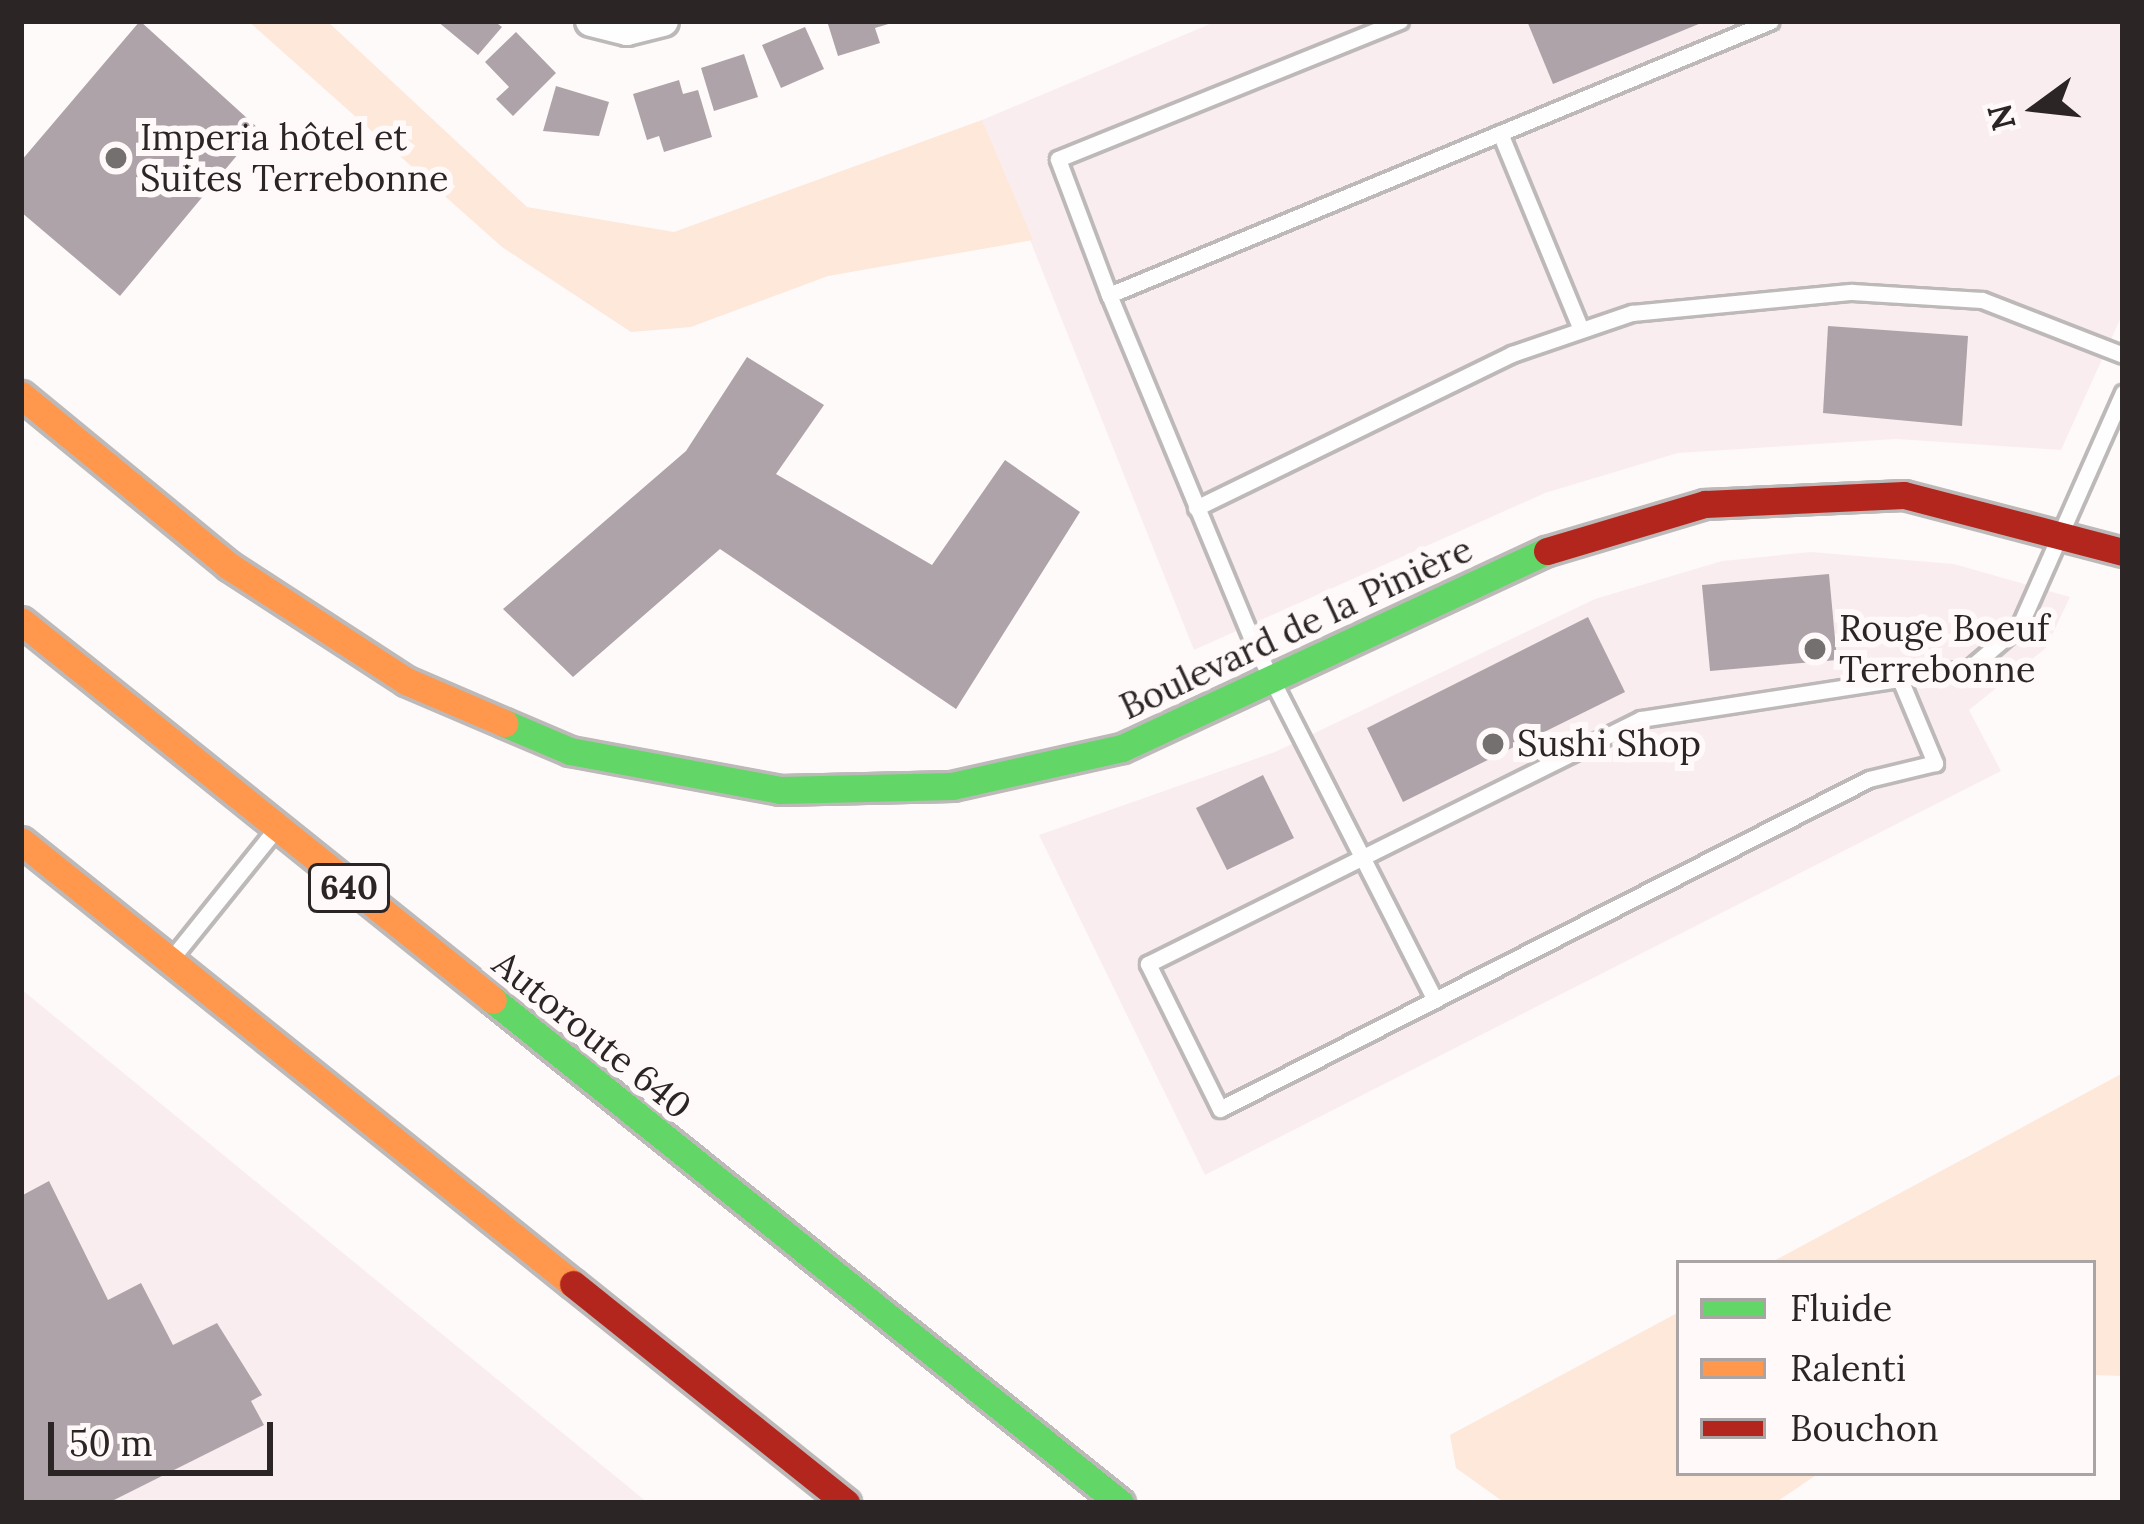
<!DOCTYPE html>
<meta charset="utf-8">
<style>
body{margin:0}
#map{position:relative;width:2144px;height:1524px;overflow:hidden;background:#fefafa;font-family:Lora,serif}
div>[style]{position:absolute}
.built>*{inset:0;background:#faedef}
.green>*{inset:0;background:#fde8da}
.building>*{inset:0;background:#aea3a8}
.roads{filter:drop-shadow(3px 0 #bdb9b9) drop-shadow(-3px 0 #bdb9b9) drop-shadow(0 3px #bdb9b9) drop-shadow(0 -3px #bdb9b9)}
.lane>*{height:15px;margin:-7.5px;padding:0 7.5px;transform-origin:7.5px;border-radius:7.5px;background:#fffefe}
.street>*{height:30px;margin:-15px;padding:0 15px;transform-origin:15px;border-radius:15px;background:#fffefe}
.fast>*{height:27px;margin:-13.5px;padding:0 13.5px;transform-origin:13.5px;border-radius:13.5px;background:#63d668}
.slow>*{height:27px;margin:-13.5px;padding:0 13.5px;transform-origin:13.5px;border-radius:13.5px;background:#ff974d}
.jam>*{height:27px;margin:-13.5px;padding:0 13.5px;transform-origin:13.5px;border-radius:13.5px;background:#b3261e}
.dots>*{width:33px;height:33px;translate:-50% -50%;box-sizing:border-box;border:6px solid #fff9f9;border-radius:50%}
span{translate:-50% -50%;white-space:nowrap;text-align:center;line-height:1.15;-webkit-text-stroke:12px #fff9f9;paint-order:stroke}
.shield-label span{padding:3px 9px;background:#fff9f9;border:3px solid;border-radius:9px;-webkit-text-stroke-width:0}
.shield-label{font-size:33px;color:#2b2526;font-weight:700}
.poi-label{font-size:36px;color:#2b2526}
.left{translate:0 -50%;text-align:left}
.street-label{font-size:36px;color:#2b2526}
.frame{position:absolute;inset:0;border:24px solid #2b2526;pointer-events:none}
.legend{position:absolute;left:1676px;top:1260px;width:420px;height:216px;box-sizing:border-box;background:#fff9f9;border:3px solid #aaa4a5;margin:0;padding:15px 21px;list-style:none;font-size:36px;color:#2b2526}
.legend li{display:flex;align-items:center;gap:24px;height:60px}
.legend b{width:60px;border:3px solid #aaa4a5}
.north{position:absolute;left:1976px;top:48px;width:120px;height:120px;-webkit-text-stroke:9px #fff9f9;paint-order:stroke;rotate:255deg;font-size:33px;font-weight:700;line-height:48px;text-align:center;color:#2b2526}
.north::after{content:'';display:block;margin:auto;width:42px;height:54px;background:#2b2526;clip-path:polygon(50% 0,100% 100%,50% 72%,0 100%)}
.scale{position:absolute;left:48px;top:1422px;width:225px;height:54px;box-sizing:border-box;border:6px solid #2b2526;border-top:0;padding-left:15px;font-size:36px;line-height:42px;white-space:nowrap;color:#2b2526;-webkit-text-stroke:9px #fff9f9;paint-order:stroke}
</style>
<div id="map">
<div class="built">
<div style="clip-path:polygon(1217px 21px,2123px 21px,2123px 313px,2061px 450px,1896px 439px,1678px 453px,1545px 493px,1194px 650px,982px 120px)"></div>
<div style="clip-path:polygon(1811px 552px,1954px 564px,2070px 597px,2046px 648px,1969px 710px,2001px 771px,1205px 1175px,1039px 835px,1275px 752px,1595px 599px,1722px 561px)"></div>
<div style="clip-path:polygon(21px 989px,648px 1503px,21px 1503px)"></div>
</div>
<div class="green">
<div style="clip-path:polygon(248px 21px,327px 21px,527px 207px,674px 232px,982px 120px,1033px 240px,828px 276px,691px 327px,631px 332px,502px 247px)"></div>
<div style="clip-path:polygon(2123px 1073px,2123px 1376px,2093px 1375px,2093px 1263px,1770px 1263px)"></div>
<div style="clip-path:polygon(1679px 1312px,1679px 1473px,1819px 1473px,1775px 1503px,1505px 1503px,1456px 1468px,1450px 1435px)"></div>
</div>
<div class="building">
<div style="clip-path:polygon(140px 21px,259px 129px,120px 296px,21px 212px,21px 161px)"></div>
<div style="clip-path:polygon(437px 21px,494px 21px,502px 27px,478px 55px)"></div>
<div style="clip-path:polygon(827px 21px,895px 21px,895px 22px,875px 28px,880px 43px,838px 56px)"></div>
<div style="clip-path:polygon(1527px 21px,1706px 21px,1553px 84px)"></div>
<div style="clip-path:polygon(805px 27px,824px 69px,781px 88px,762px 45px)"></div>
<div style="clip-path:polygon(516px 32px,556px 73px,513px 116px,496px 99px,509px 87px,485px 62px)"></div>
<div style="clip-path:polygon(744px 54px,758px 97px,714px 111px,701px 68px)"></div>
<div style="clip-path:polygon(679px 80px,683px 94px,698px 90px,712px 137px,664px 152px,659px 136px,647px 140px,633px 94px)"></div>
<div style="clip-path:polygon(556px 86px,609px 102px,599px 136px,543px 131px)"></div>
<div style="clip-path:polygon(1828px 326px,1968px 336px,1962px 426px,1823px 413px)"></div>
<div style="clip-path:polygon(747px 357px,824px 405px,776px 474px,932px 565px,1005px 460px,1080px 512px,956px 709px,720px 549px,573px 677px,503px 609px,686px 451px)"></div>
<div style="clip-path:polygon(1829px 574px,1837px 660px,1710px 671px,1702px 585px)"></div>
<div style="clip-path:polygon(1588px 617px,1625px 692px,1403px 802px,1367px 728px)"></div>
<div style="clip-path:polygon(1263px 775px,1294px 838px,1227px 870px,1196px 808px)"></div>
<div style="clip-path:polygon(49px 1181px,108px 1300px,141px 1283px,173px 1345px,217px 1323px,262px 1395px,251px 1401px,264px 1425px,108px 1503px,21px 1503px,21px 1196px)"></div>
</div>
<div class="roads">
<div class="lane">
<div style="left:1500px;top:133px;width:210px;rotate:67.6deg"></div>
<div style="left:1109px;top:295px;width:145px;rotate:-110.6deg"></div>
<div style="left:1058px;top:159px;width:369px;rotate:-22deg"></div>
<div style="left:1196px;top:508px;width:352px;rotate:-26deg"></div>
<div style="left:1512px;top:354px;width:127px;rotate:-18.9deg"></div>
<div style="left:1632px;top:313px;width:221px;rotate:-5.5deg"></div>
<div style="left:1852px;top:292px;width:130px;rotate:3.5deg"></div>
<div style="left:1982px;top:300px;width:151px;rotate:21.3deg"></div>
<div style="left:1902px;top:684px;width:86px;rotate:67.3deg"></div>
<div style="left:1935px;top:763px;width:68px;rotate:166.4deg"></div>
<div style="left:1869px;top:779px;width:728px;rotate:153.05deg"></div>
<div style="left:1220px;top:1109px;width:162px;rotate:-116.4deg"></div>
<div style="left:1148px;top:964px;width:551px;rotate:-26.43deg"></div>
<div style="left:1641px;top:719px;width:333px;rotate:-8.8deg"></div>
<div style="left:1970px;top:668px;width:66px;rotate:-40.7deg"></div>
<div style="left:2020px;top:625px;width:254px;rotate:-66.1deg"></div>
<div style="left:176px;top:953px;width:150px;rotate:-51.2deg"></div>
<div style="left:1435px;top:1000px;width:396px;rotate:-117deg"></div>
<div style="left:1255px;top:647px;width:381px;rotate:-112.5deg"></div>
<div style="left:1109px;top:295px;width:716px;rotate:-22.48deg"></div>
</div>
<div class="street">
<div style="left:591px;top:21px;width:37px;rotate:14deg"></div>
<div style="left:627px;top:30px;width:37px;rotate:-14deg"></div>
</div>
<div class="fast">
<div style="left:504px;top:723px;width:72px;rotate:23deg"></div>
<div style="left:570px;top:751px;width:214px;rotate:10.5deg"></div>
<div style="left:780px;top:790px;width:172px;rotate:-1.3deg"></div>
<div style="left:952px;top:786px;width:174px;rotate:-12.6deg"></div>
<div style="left:1122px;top:748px;width:468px;rotate:-24.9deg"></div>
<div style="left:493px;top:1000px;width:804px;rotate:38.74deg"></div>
</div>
<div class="slow">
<div style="left:21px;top:395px;width:269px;rotate:39.4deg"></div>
<div style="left:229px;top:566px;width:211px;rotate:33deg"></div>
<div style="left:406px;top:681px;width:107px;rotate:23.2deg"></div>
<div style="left:21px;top:621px;width:605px;rotate:38.76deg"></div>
<div style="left:21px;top:841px;width:708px;rotate:38.75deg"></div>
</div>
<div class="jam">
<div style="left:1547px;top:551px;width:165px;rotate:-16.6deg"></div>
<div style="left:1705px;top:504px;width:199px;rotate:-2.6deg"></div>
<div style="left:1904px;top:495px;width:226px;rotate:14.6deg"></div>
<div style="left:573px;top:1284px;width:350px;rotate:38.7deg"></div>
</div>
</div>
<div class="dots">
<div style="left:116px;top:158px;background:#757070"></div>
<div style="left:1815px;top:649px;background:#757070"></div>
<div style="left:1493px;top:744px;background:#757070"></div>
</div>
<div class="shield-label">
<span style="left:349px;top:888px">640</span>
</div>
<div class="poi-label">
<span class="left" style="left:140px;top:158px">Imperia hôtel et<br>Suites Terrebonne</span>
<span class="left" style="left:1839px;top:649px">Rouge Boeuf<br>Terrebonne</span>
<span class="left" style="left:1517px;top:744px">Sushi Shop</span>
</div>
<div class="street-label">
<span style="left:1296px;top:628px;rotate:-25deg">Boulevard de la Pinière</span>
<span style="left:592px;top:1035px;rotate:39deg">Autoroute 640</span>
</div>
<div class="frame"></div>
<ul class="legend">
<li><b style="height:15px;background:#63d668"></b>Fluide</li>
<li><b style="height:15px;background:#ff974d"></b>Ralenti</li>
<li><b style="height:15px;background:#b3261e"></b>Bouchon</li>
</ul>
<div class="north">N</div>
<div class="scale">50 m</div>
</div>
